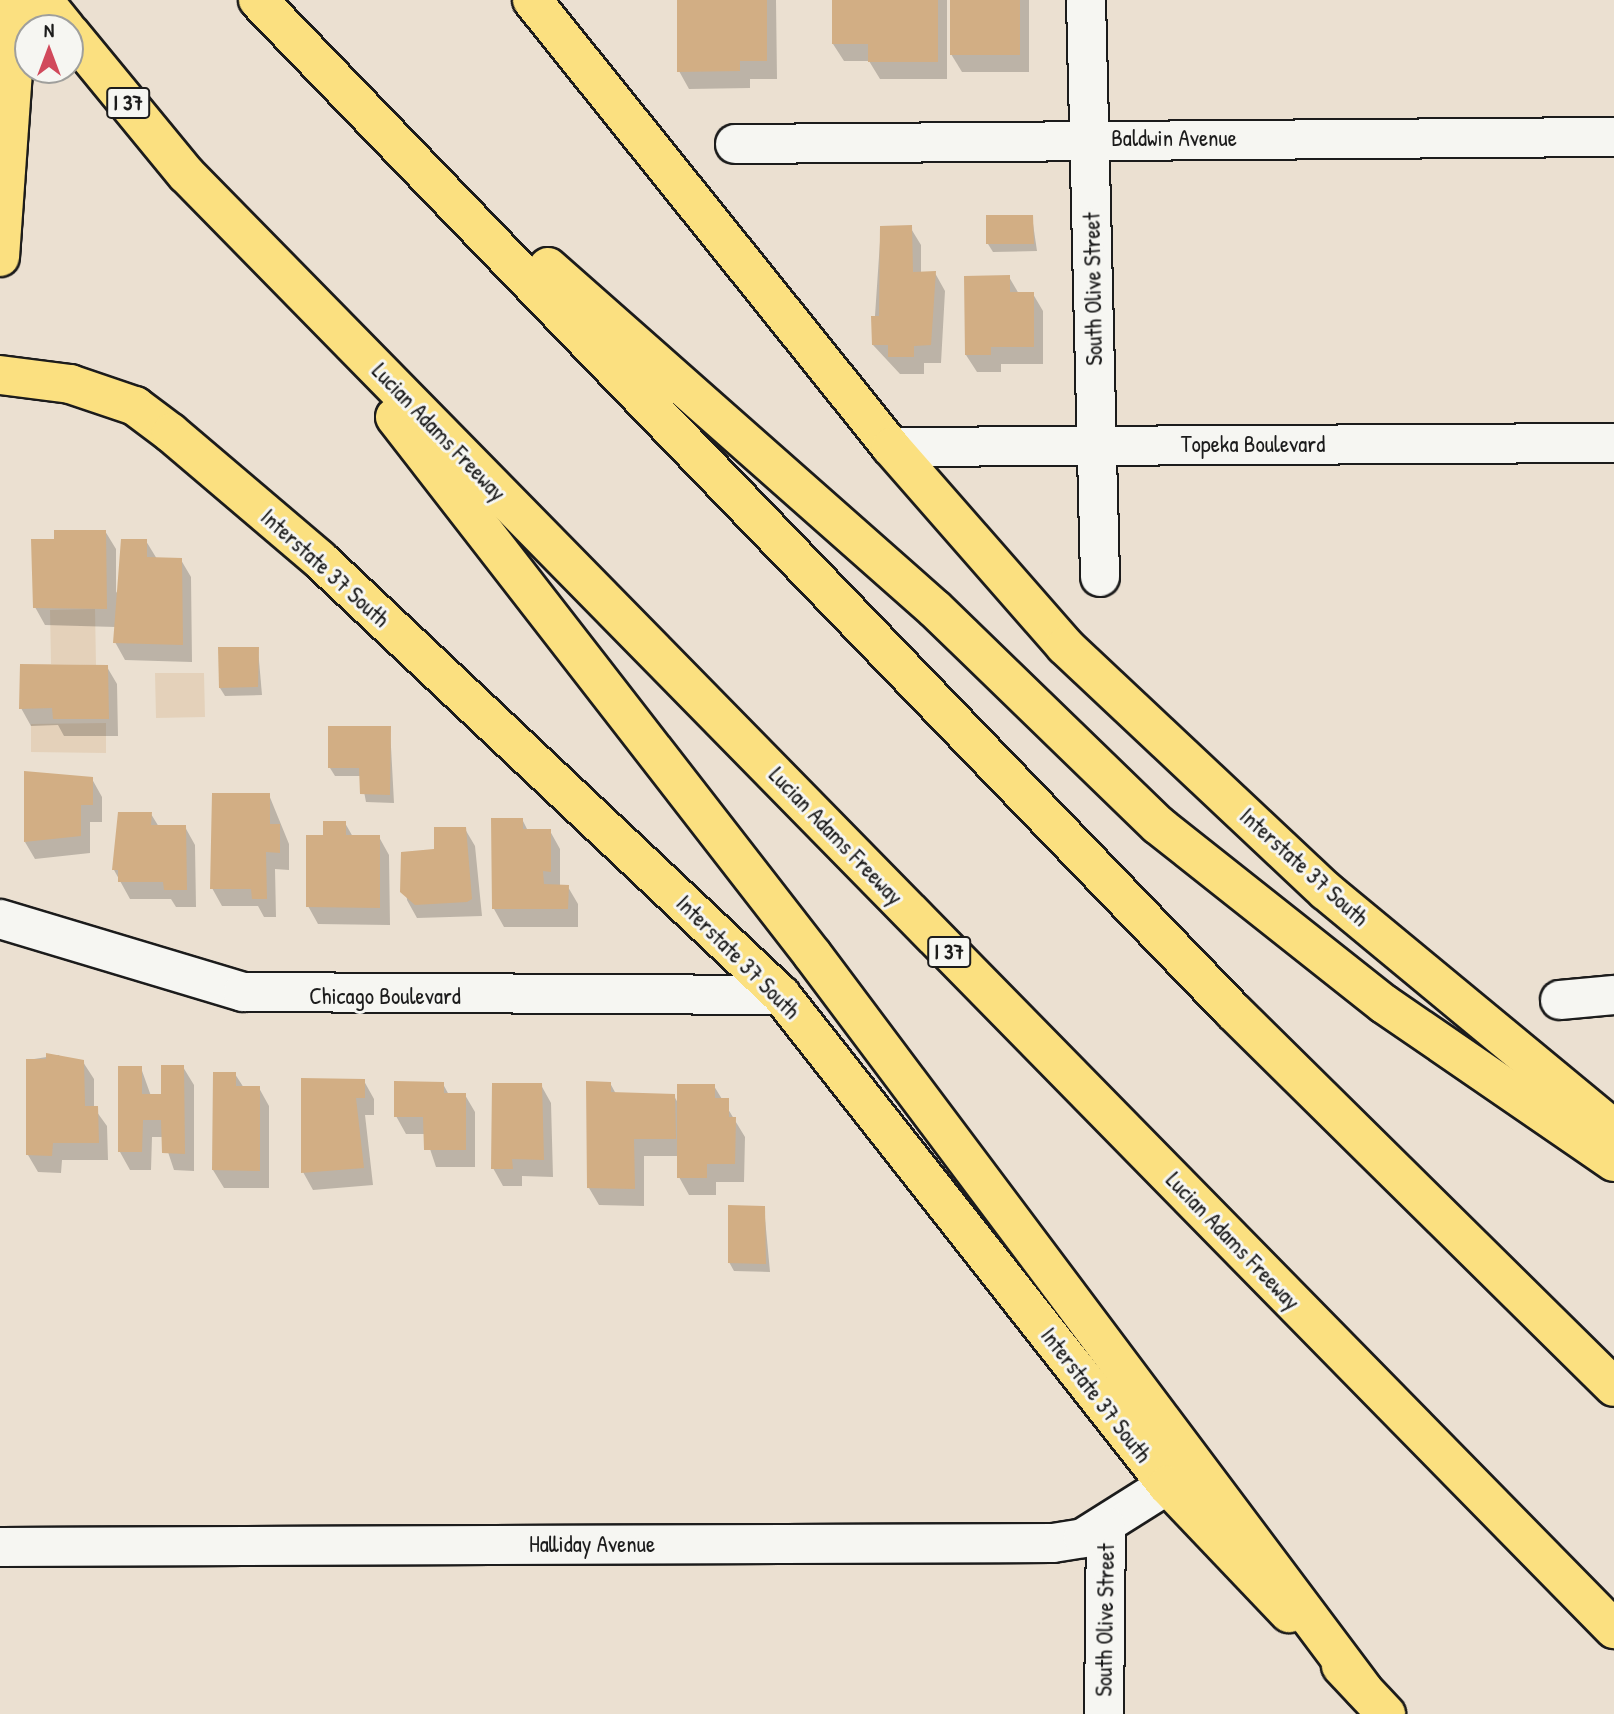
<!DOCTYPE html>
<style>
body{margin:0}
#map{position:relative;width:1614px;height:1714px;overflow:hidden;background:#ebe0d1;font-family:"Patrick Hand",sans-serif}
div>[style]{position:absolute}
.built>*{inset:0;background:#e4d1ba}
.shadow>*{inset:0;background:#0003}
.building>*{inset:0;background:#d2ae84}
.roads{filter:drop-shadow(2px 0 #1c1c1c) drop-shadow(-2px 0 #1c1c1c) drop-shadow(0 2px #1c1c1c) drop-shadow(0 -2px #1c1c1c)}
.minor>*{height:38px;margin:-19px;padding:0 19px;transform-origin:19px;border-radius:19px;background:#f6f6f2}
.major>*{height:38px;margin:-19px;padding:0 19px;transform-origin:19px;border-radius:19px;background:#fbe080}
.highway>*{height:38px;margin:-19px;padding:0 19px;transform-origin:19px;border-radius:19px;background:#fbe080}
span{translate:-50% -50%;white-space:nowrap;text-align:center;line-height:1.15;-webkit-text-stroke:6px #f6f6f2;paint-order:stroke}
.shield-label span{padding:2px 5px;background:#f6f6f2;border:2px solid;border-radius:5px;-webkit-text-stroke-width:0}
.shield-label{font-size:21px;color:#1c1c1c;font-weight:700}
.street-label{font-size:23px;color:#1c1c1c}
.north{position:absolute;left:14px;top:14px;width:70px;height:70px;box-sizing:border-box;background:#f6f6f2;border:2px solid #9f9f9c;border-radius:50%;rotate:0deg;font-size:19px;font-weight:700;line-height:28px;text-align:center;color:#1c1c1c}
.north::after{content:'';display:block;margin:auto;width:24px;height:32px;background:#d1495b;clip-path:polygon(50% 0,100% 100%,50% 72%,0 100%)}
</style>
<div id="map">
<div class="built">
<div style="clip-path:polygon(95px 609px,96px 665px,51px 664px,50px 610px)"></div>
<div style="clip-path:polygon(155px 673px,204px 673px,205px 717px,156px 718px)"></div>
<div style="clip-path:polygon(106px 723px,106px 753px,31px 752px,31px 724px)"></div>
</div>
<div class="shadow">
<div style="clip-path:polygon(679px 0,776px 0,777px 79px,750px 79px,750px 88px,689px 89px,679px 71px)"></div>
<div style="clip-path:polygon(833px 0,947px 0,947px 79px,880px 79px,869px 61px,844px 61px,833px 44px)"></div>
<div style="clip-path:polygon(951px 0,1029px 0,1029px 72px,962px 72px,951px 54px)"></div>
<div style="clip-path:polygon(1032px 217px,1037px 251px,993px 252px,988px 244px)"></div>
<div style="clip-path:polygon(881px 227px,910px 227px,921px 245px,921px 273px,935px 273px,945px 291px,941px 363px,924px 363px,924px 374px,900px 374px,873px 345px)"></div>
<div style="clip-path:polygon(1009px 277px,1019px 294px,1033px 294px,1043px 311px,1043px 364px,1001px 364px,1001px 372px,977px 372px,966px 355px)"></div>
<div style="clip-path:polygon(105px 531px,116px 549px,116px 593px,146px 541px,157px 559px,181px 560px,191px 577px,192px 662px,125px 660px,115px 642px,116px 627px,45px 625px,35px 607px,55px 541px)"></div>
<div style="clip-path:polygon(258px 649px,262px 695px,225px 696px,220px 688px)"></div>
<div style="clip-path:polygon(107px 667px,117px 684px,118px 736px,64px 736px,58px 725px,31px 726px,21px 708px)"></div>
<div style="clip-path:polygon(390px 728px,394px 803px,366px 802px,361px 776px,335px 776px,330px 768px)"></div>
<div style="clip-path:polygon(92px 779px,102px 797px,102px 822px,90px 822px,90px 853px,35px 859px,25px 842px)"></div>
<div style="clip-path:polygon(269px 795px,289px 844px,289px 870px,275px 869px,276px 917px,264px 917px,258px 906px,222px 906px,212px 888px)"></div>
<div style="clip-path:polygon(119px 814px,151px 814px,159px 827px,185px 827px,195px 845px,196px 907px,176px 907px,171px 899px,130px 899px,114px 870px)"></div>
<div style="clip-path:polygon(522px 819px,528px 831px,550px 831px,560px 849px,560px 886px,568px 887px,578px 904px,578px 927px,504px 927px,494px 909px)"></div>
<div style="clip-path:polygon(345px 823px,353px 837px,379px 837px,389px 855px,390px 925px,318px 924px,308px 906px,325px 836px)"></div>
<div style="clip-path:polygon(465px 829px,475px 846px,482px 916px,417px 918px,407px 900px,403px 853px,436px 850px)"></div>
<div style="clip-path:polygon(59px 1055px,63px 1062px,83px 1062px,94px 1079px,94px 1108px,107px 1126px,108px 1160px,62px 1160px,61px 1173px,38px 1172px,28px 1155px,28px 1060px)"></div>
<div style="clip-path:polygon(183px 1067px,194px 1085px,194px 1171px,174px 1170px,163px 1137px,152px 1137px,151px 1170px,130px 1170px,120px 1152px,141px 1068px,151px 1096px,162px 1096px)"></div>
<div style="clip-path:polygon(235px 1074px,244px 1088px,259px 1088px,269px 1106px,269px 1188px,224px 1188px,213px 1170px)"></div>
<div style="clip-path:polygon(364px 1081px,374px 1099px,374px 1115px,365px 1115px,373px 1185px,313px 1190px,303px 1172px)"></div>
<div style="clip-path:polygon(610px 1083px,616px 1094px,674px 1096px,678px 1103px,714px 1086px,745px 1137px,744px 1182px,716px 1182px,716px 1195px,689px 1195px,679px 1177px,679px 1156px,644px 1156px,644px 1206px,599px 1205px,589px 1188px)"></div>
<div style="clip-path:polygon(443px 1084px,449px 1095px,465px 1095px,475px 1112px,475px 1167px,436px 1167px,425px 1134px,406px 1134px,396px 1116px)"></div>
<div style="clip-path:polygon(541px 1085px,551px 1103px,553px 1177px,522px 1176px,522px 1186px,503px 1186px,493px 1168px)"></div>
<div style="clip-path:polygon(764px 1208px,770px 1272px,734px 1271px,729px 1262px)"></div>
</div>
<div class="building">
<div style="clip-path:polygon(677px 0,767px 0,767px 61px,740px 61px,740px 71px,677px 72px)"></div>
<div style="clip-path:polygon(832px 0,938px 0,938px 62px,868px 62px,868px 44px,832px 44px)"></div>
<div style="clip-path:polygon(950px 0,1020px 0,1020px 55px,950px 55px)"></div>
<div style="clip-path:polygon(986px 215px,1033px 215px,1034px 244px,986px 244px)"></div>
<div style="clip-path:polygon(912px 225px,913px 272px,936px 271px,931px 345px,914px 346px,914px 357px,888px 357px,888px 345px,872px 345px,871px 316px,879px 316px,880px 226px)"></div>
<div style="clip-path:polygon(1010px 275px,1010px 292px,1034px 292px,1034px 347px,991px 347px,991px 355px,965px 355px,964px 276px)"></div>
<div style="clip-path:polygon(54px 530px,106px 530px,107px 609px,33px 608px,31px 539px,54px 539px)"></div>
<div style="clip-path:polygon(121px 539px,147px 539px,147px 557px,182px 558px,183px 645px,113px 643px)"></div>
<div style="clip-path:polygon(218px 647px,259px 647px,258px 687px,219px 688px)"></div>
<div style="clip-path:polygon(20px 664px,108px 665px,109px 719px,53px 719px,52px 708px,19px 709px)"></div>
<div style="clip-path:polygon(328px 726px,391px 726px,390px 795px,360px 794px,359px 768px,328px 768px)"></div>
<div style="clip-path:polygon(24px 771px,93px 777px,93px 805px,81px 805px,81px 836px,24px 842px)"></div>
<div style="clip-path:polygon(212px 793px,270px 793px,270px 824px,280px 824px,280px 853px,266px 852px,267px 899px,252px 899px,251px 889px,210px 889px)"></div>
<div style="clip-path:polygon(118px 812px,152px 812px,151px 825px,186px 825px,187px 890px,164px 890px,163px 882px,118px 882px,118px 870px,112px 870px)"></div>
<div style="clip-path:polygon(491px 818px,523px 818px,523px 829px,551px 829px,551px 872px,543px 871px,544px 884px,569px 885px,568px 909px,492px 909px)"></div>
<div style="clip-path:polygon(323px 821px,346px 821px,346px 835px,380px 835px,380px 908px,306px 907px,306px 835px,323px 835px)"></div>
<div style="clip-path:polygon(434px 827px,466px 827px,472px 899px,467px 902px,415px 905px,400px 892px,401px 852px,434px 849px)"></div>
<div style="clip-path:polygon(46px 1053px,84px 1060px,85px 1106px,98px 1106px,99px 1143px,53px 1143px,52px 1156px,26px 1155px,26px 1059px,46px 1059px)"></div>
<div style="clip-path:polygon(161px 1065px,184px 1065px,185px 1154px,162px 1153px,161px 1120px,143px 1120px,142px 1152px,118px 1152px,118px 1066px,142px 1066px,142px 1094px,161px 1094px)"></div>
<div style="clip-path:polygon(213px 1072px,236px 1072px,236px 1086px,260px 1086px,260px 1171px,212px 1170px)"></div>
<div style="clip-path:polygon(301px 1078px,365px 1079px,365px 1098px,356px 1098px,364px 1168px,301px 1173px)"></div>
<div style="clip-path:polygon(394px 1081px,444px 1082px,444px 1093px,466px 1093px,466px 1150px,424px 1150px,423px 1117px,394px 1117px)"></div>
<div style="clip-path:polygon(586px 1081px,611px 1082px,611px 1092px,675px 1094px,676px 1139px,634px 1139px,635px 1189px,587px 1188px)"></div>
<div style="clip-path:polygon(492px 1083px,542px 1083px,544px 1160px,512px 1159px,513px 1169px,491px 1169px)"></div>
<div style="clip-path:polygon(677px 1084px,715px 1084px,715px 1098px,729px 1098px,729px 1117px,736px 1117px,735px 1164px,707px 1164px,707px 1178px,677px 1178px)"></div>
<div style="clip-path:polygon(728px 1205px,765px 1206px,766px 1264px,728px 1263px)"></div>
</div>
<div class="roads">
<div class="minor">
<div style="left:1086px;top:0;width:577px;rotate:88.61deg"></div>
<div style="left:735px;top:144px;width:879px;rotate:-0.46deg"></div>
<div style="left:891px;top:447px;width:723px;rotate:-0.32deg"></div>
<div style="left:0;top:919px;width:254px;rotate:16.7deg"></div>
<div style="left:243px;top:992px;width:538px;rotate:0.32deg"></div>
<div style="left:1560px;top:1000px;width:54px;rotate:-5.3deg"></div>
<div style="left:0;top:1547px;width:1053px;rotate:-0.22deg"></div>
<div style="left:1053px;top:1543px;width:30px;rotate:-9deg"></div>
<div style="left:1083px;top:1538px;width:99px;rotate:-32.2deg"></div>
<div style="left:1104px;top:1714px;width:188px;rotate:-89.4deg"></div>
</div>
<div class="major">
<div style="left:532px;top:0;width:573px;rotate:51.23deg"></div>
<div style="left:891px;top:447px;width:264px;rotate:48.8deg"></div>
<div style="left:1065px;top:646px;width:358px;rotate:43.2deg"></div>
<div style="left:1326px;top:891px;width:374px;rotate:39.6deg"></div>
<div style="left:0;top:257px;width:258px;rotate:-86deg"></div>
<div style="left:0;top:375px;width:71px;rotate:7.3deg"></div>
<div style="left:70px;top:384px;width:69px;rotate:18.7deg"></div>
<div style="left:135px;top:406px;width:45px;rotate:36.9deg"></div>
<div style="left:171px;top:433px;width:194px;rotate:40.4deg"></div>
<div style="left:319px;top:559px;width:635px;rotate:43.34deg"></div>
<div style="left:781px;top:995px;width:624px;rotate:51.77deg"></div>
<div style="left:1167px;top:1485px;width:177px;rotate:46.4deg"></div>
<div style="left:1341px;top:1666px;width:66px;rotate:46.8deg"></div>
</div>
<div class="highway">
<div style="left:43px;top:0;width:36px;rotate:51deg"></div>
<div style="left:258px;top:0;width:1405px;rotate:46.04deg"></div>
<div style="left:1233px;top:1011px;width:535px;rotate:44.62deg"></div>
<div style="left:70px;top:33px;width:183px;rotate:50.6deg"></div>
<div style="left:186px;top:174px;width:2039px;rotate:45.54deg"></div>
<div style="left:548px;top:267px;width:516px;rotate:41.47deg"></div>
<div style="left:935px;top:609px;width:310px;rotate:44.1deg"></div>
<div style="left:1158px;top:825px;width:288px;rotate:38.4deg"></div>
<div style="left:1384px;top:1004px;width:279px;rotate:34.5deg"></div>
<div style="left:395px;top:417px;width:680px;rotate:52.17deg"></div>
<div style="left:812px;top:954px;width:919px;rotate:53.14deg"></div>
</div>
</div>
<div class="shield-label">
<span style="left:128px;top:103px">I 37</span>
<span style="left:949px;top:952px">I 37</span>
</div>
<div class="street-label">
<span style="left:1174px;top:138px">Baldwin Avenue</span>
<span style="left:1093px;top:289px;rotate:-91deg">South Olive Street</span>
<span style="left:439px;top:432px;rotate:46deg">Lucian Adams Freeway</span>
<span style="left:1253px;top:444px">Topeka Boulevard</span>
<span style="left:325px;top:568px;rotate:42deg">Interstate 37 South</span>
<span style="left:836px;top:836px;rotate:46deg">Lucian Adams Freeway</span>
<span style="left:1304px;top:867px;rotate:42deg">Interstate 37 South</span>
<span style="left:738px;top:957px;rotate:45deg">Interstate 37 South</span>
<span style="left:385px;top:996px">Chicago Boulevard</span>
<span style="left:1233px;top:1241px;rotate:46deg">Lucian Adams Freeway</span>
<span style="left:1096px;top:1395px;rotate:52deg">Interstate 37 South</span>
<span style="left:592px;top:1544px">Halliday Avenue</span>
<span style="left:1105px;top:1620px;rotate:-89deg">South Olive Street</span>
</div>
<div class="north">N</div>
</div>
